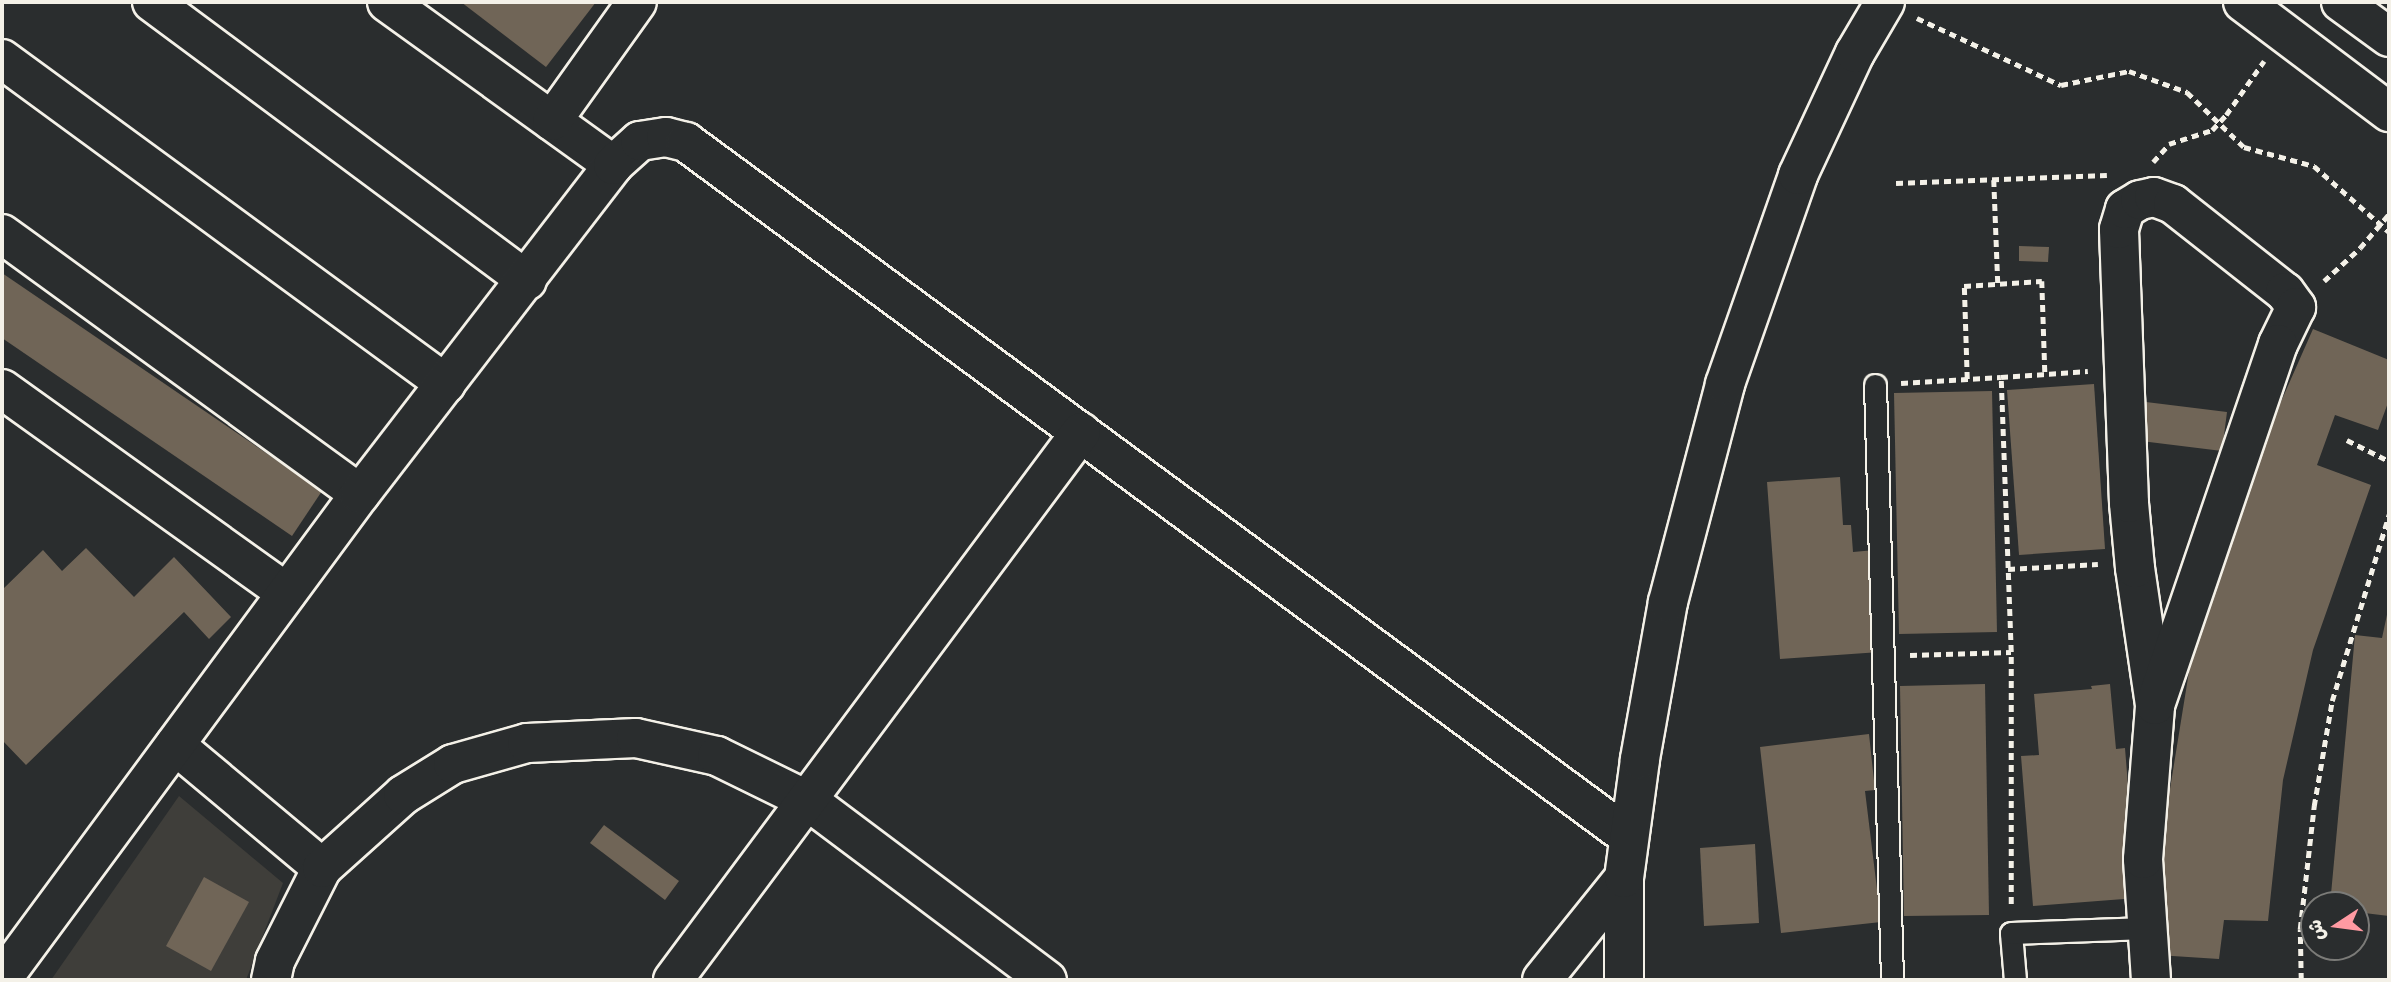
<!DOCTYPE html>
<meta charset="utf-8">
<style>
body{margin:0}
#map{position:relative;width:2391px;height:982px;overflow:hidden;background:#2a2d2e;font-family:Caveat,"Playpen Sans Arabic",sans-serif}
div>[style]{position:absolute}
.built>*{inset:0;background:#3f3e3a}
.building>*{inset:0;background:#706557}
.path>*{height:4.5px;margin-top:-2.25px;transform-origin:0;background:repeating-linear-gradient(90deg,#f4f1e8 0 7px,transparent 0 12px)}
.roads{filter:drop-shadow(2px 0 #f4f1e8) drop-shadow(-2px 0 #f4f1e8) drop-shadow(0 2px #f4f1e8) drop-shadow(0 -2px #f4f1e8)}
.service>*{height:21px;margin:-10.5px;padding:0 10.5px;transform-origin:10.5px;border-radius:10.5px;background:#2a2d2e}
.minor>*{height:38px;margin:-19px;padding:0 19px;transform-origin:19px;border-radius:19px;background:#2a2d2e}
span{translate:-50% -50%;white-space:nowrap;text-align:center;line-height:1.15;-webkit-text-stroke:7px #2a2d2e;paint-order:stroke}
.frame{position:absolute;inset:0;border:4px solid #f4f1e8;pointer-events:none}
.north{position:absolute;left:2300px;top:891px;width:70px;height:70px;box-sizing:border-box;background:#2a2d2e;border:2px solid #7b7b78;border-radius:50%;rotate:257deg;font-size:19px;font-weight:700;line-height:28px;text-align:center;color:#f4f1e8}
.north::after{content:'';display:block;margin:auto;width:24px;height:32px;background:#ff9aa2;clip-path:polygon(50% 0,100% 100%,50% 72%,0 100%)}
</style>
<div id="map">
<div class="built">
<div style="clip-path:polygon(179px 796px,283px 883px,246px 980px,51px 980px)"></div>
</div>
<div class="building">
<div style="clip-path:polygon(461px 2px,596px 2px,546px 67px)"></div>
<div style="clip-path:polygon(2019px 246px,2049px 247px,2048px 262px,2019px 261px)"></div>
<div style="clip-path:polygon(2px 273px,322px 491px,292px 536px,2px 338px)"></div>
<div style="clip-path:polygon(2313px 329px,2389px 360px,2389px 400px,2378px 430px,2335px 415px,2317px 465px,2371px 485px,2313px 650px,2283px 780px,2268px 921px,2224px 920px,2219px 959px,2157px 955px,2164px 826px,2192px 653px,2257px 456px)"></div>
<div style="clip-path:polygon(2094px 384px,2105px 549px,2019px 555px,2007px 390px)"></div>
<div style="clip-path:polygon(1992px 391px,1997px 632px,1899px 634px,1894px 393px)"></div>
<div style="clip-path:polygon(2146px 402px,2227px 412px,2222px 451px,2141px 441px)"></div>
<div style="clip-path:polygon(1840px 477px,1843px 525px,1851px 525px,1853px 552px,1875px 550px,1880px 652px,1780px 659px,1767px 482px)"></div>
<div style="clip-path:polygon(86px 548px,134px 597px,174px 557px,231px 617px,209px 639px,184px 612px,26px 765px,2px 740px,2px 590px,43px 550px,62px 571px)"></div>
<div style="clip-path:polygon(2388px 610px,2389px 610px,2389px 916px,2356px 912px,2356px 905px,2330px 905px,2355px 635px,2382px 638px)"></div>
<div style="clip-path:polygon(1985px 684px,1989px 915px,1904px 916px,1900px 686px)"></div>
<div style="clip-path:polygon(2110px 684px,2116px 749px,2125px 748px,2137px 898px,2033px 906px,2021px 756px,2039px 755px,2034px 694px,2092px 689px,2091px 686px)"></div>
<div style="clip-path:polygon(1869px 734px,1875px 790px,1865px 791px,1881px 922px,1781px 933px,1760px 747px)"></div>
<div style="clip-path:polygon(604px 825px,679px 881px,665px 900px,590px 843px)"></div>
<div style="clip-path:polygon(1755px 844px,1759px 923px,1704px 926px,1700px 848px)"></div>
<div style="clip-path:polygon(204px 877px,249px 902px,211px 971px,166px 946px)"></div>
</div>
<div class="path">
<div style="left:1917px;top:18px;width:159px;rotate:25deg"></div>
<div style="left:2061px;top:85px;width:69px;rotate:-11.6deg"></div>
<div style="left:2129px;top:71px;width:62px;rotate:19.9deg"></div>
<div style="left:2187px;top:92px;width:79px;rotate:44deg"></div>
<div style="left:2244px;top:147px;width:73px;rotate:15.2deg"></div>
<div style="left:2314px;top:166px;width:100px;rotate:41.3deg"></div>
<div style="left:2153px;top:162px;width:24px;rotate:-48deg"></div>
<div style="left:2169px;top:144px;width:45px;rotate:-18deg"></div>
<div style="left:2212px;top:130px;width:21px;rotate:-47deg"></div>
<div style="left:2226px;top:115px;width:66px;rotate:-54.9deg"></div>
<div style="left:1994px;top:180px;width:103px;rotate:87.8deg"></div>
<div style="left:1896px;top:183px;width:211px;rotate:-2.2deg"></div>
<div style="left:2324px;top:281px;width:49px;rotate:-42.5deg"></div>
<div style="left:2360px;top:248px;width:45px;rotate:-49.5deg"></div>
<div style="left:1967px;top:379px;width:93px;rotate:-91.8deg"></div>
<div style="left:1964px;top:286px;width:78px;rotate:-3.7deg"></div>
<div style="left:2042px;top:281px;width:92px;rotate:88.1deg"></div>
<div style="left:1901px;top:383px;width:100px;rotate:-3.4deg"></div>
<div style="left:2347px;top:440px;width:47px;rotate:26.6deg"></div>
<div style="left:2008px;top:569px;width:90px;rotate:-3.2deg"></div>
<div style="left:1910px;top:655px;width:101px;rotate:-1.7deg"></div>
<div style="left:2011px;top:904px;width:252px;rotate:-90deg"></div>
<div style="left:2011px;top:652px;width:275px;rotate:-92.1deg"></div>
<div style="left:2001px;top:377px;width:87px;rotate:-3.9deg"></div>
<div style="left:2301px;top:980px;width:51px;rotate:-91.1deg"></div>
<div style="left:2300px;top:929px;width:124px;rotate:-83.5deg"></div>
<div style="left:2314px;top:806px;width:107px;rotate:-80.3deg"></div>
<div style="left:2332px;top:701px;width:195px;rotate:-73deg"></div>
</div>
<div class="roads">
<div class="service">
<div style="left:1875px;top:385px;width:595px;rotate:88.36deg"></div>
<div style="left:2015px;top:980px;width:47px;rotate:-94.9deg"></div>
<div style="left:2011px;top:933px;width:135px;rotate:-2.1deg"></div>
</div>
<div class="minor">
<div style="left:152px;top:2px;width:467px;rotate:36.6deg"></div>
<div style="left:387px;top:2px;width:279px;rotate:35.8deg"></div>
<div style="left:2243px;top:2px;width:183px;rotate:37deg"></div>
<div style="left:2341px;top:2px;width:59px;rotate:36.1deg"></div>
<div style="left:2px;top:59px;width:550px;rotate:36.2deg"></div>
<div style="left:552px;top:121px;width:146px;rotate:-54.5deg"></div>
<div style="left:2px;top:234px;width:442px;rotate:36deg"></div>
<div style="left:2px;top:389px;width:350px;rotate:35.6deg"></div>
<div style="left:175px;top:745px;width:192px;rotate:39.9deg"></div>
<div style="left:2px;top:979px;width:603px;rotate:-53.57deg"></div>
<div style="left:360px;top:494px;width:415px;rotate:-52.4deg"></div>
<div style="left:613px;top:165px;width:36px;rotate:-42deg"></div>
<div style="left:640px;top:141px;width:26px;rotate:-9deg"></div>
<div style="left:666px;top:137px;width:21px;rotate:14deg"></div>
<div style="left:686px;top:142px;width:1170px;rotate:36.38deg"></div>
<div style="left:271px;top:980px;width:19px;rotate:-78deg"></div>
<div style="left:275px;top:961px;width:104px;rotate:-63.2deg"></div>
<div style="left:322px;top:868px;width:109px;rotate:-42deg"></div>
<div style="left:403px;top:795px;width:59px;rotate:-31.8deg"></div>
<div style="left:453px;top:764px;width:77px;rotate:-15.8deg"></div>
<div style="left:527px;top:743px;width:109px;rotate:-2.6deg"></div>
<div style="left:636px;top:738px;width:83px;rotate:12.5deg"></div>
<div style="left:717px;top:756px;width:100px;rotate:26.1deg"></div>
<div style="left:807px;top:800px;width:300px;rotate:36.9deg"></div>
<div style="left:673px;top:980px;width:683px;rotate:-53.33deg"></div>
<div style="left:1542px;top:980px;width:131px;rotate:-51.2deg"></div>
<div style="left:1624px;top:980px;width:102px;rotate:-90deg"></div>
<div style="left:1624px;top:878px;width:120px;rotate:-82.3deg"></div>
<div style="left:1640px;top:759px;width:159px;rotate:-79.9deg"></div>
<div style="left:1668px;top:602px;width:225px;rotate:-75.3deg"></div>
<div style="left:1725px;top:384px;width:221px;rotate:-70.7deg"></div>
<div style="left:1798px;top:175px;width:135px;rotate:-65deg"></div>
<div style="left:1855px;top:53px;width:59px;rotate:-59.5deg"></div>
<div style="left:2151px;top:980px;width:121px;rotate:-93.8deg"></div>
<div style="left:2143px;top:859px;width:154px;rotate:-85.5deg"></div>
<div style="left:2155px;top:705px;width:138px;rotate:-98.3deg"></div>
<div style="left:2135px;top:568px;width:65px;rotate:-95.3deg"></div>
<div style="left:2129px;top:503px;width:274px;rotate:-92.1deg"></div>
<div style="left:2119px;top:229px;width:21px;rotate:-73deg"></div>
<div style="left:2125px;top:209px;width:17px;rotate:-31deg"></div>
<div style="left:2140px;top:200px;width:14px;rotate:-12deg"></div>
<div style="left:2154px;top:197px;width:20px;rotate:20deg"></div>
<div style="left:2173px;top:204px;width:142px;rotate:38.2deg"></div>
<div style="left:2285px;top:292px;width:19px;rotate:54deg"></div>
<div style="left:2296px;top:307px;width:41px;rotate:115.9deg"></div>
<div style="left:2278px;top:344px;width:381px;rotate:108.8deg"></div>
</div>
</div>
<div class="frame"></div>
<div class="north">ش</div>
</div>
